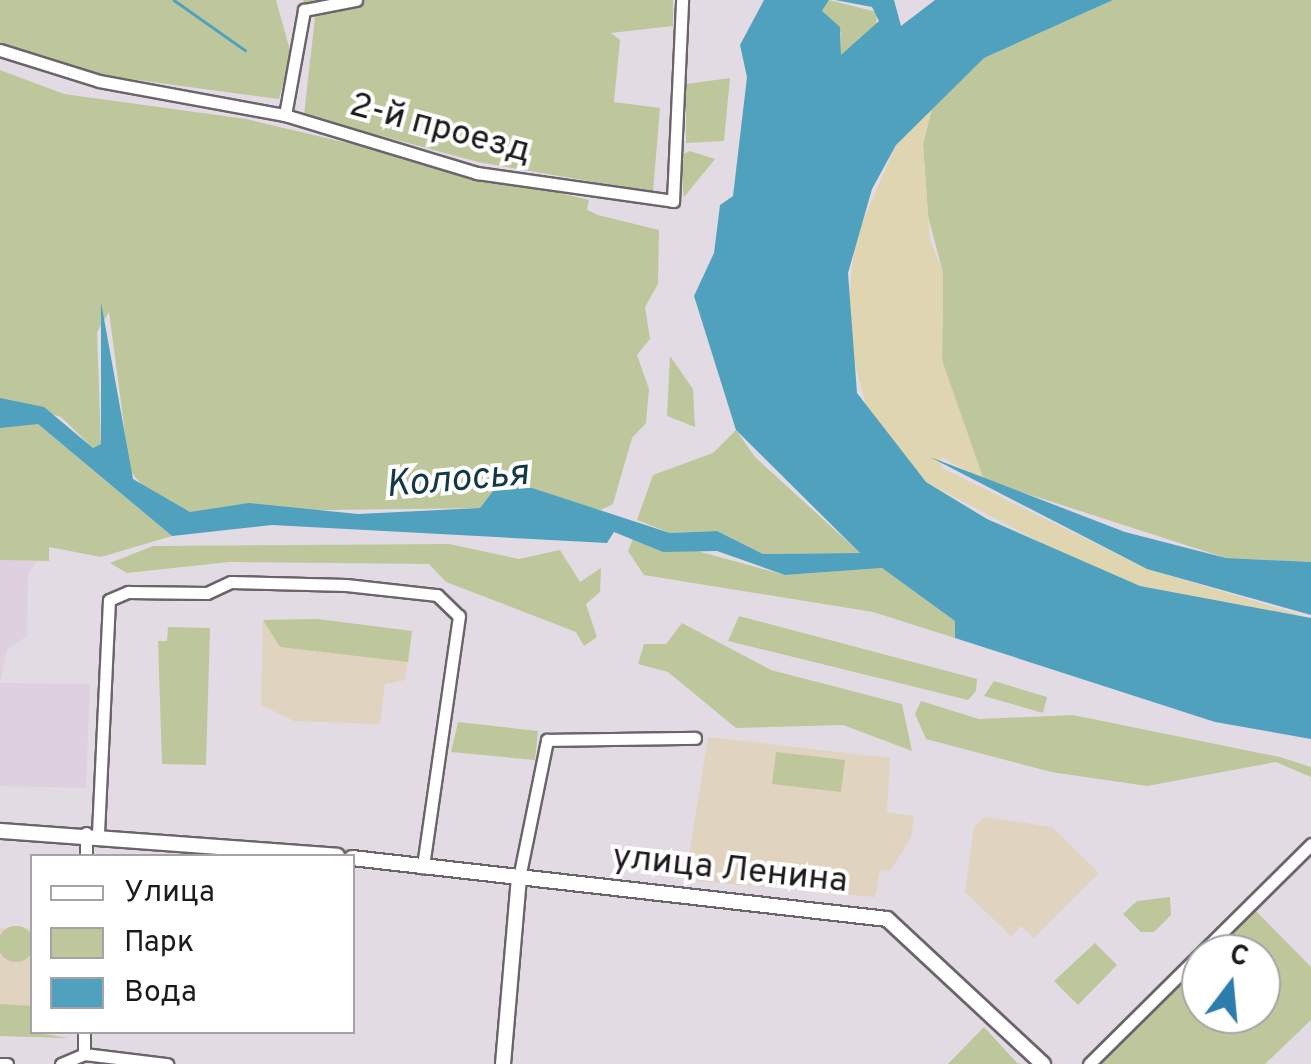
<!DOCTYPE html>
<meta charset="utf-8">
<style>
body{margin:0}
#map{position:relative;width:1311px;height:1064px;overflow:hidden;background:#e3dbe3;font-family:Overpass,sans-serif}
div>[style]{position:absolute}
.commercial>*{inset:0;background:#decfe1}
.built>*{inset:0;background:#ded0de}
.education>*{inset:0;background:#e0d3bf}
.green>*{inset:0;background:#bec79c}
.round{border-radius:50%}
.sand>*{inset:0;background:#dfd5b0}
.water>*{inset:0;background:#50a1be}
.stream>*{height:2.5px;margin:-1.25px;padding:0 1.25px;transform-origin:1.25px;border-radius:1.25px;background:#50a1be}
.roads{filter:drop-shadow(2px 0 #6b646b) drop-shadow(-2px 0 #6b646b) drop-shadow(0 2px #6b646b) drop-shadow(0 -2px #6b646b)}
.minor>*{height:11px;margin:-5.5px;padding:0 5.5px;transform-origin:5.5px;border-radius:5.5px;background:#fff}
.major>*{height:14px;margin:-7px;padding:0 7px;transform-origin:7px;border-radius:7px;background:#fff}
span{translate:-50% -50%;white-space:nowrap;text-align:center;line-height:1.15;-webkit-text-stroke:8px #fff;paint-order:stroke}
.street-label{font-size:35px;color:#1d1a1d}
.water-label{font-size:38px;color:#133846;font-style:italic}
.legend{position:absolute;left:30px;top:854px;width:325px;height:180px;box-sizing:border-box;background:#fff;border:2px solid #a5a3a5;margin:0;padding:12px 18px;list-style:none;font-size:30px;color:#1d1a1d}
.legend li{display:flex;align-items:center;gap:20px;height:50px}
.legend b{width:50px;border:2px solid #a5a3a5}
.north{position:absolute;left:1181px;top:934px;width:100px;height:100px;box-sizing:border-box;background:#fff;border:2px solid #a5a3a5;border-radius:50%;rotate:16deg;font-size:28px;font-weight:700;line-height:40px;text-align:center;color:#1d1a1d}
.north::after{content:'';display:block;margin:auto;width:35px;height:45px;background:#2c7cad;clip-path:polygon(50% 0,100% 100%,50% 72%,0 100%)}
</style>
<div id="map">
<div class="commercial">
<div style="clip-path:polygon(0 683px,90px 684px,86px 788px,0 786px)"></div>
</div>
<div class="built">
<div style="clip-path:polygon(0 560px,37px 561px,28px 574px,27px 636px,7px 650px,0 683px)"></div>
</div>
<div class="education">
<div style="clip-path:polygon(317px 619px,412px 631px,405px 680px,385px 684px,380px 724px,294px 721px,261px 705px,263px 620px)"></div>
<div style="clip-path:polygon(708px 737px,890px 758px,887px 812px,914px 816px,911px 838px,890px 871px,880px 870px,875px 897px,685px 880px)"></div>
<div style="clip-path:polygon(985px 817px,1052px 827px,1099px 873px,1034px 938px,1021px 926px,1011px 936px,965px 892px,974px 827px)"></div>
<div style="clip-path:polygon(0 928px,32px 929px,32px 1032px,68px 1038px,0 1036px)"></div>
</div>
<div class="green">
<div style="clip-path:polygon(0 0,276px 0,291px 54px,279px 99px,107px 76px,0 43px)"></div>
<div style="clip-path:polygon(303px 0,673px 0,673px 26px,611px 33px,620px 40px,614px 102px,660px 108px,653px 192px,478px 162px,304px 115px,315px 17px)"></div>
<div style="clip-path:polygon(829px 0,877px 12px,876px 28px,841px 55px,841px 33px,822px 11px)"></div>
<div style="clip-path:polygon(1113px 0,1311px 0,1311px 562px,1226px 558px,984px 480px,956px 410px,942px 360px,943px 273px,928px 216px,923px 144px,935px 96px,984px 58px)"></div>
<div style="clip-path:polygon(0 70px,64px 94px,246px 119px,589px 200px,587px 210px,598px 215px,659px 230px,658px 284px,645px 307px,650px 339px,637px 355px,649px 389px,646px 423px,632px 438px,613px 504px,601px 510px,496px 487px,480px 508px,190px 512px,149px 493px,130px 471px,109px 312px,97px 332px,101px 444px,93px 448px,61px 417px,0 398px)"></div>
<div style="clip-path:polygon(730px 78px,724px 141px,686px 143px,686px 84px)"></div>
<div style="clip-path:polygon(690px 151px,715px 159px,684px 197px,679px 156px)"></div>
<div style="clip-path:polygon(670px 356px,693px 389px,695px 427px,667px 416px)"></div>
<div style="clip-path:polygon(18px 420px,38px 424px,172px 536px,101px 557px,49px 547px,49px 561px,0 560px,0 428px)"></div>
<div style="clip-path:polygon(736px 430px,755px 457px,860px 553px,763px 554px,717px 531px,670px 533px,637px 520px,653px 475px,713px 453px)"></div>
<div style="clip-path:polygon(635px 534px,785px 575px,882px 568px,955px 621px,955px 638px,873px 612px,644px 575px,628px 551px)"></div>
<div style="clip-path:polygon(449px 544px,519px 559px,560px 550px,580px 582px,601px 568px,600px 592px,586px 604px,597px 637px,584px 646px,576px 632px,446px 582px,429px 564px,229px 562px,127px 573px,110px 563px,153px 546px)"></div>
<div style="clip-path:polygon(739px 616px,977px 679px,976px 691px,968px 700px,728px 641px)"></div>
<div style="clip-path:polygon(317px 619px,412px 631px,408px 662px,280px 647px,263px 620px)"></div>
<div style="clip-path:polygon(682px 623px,771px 670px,902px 704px,912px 751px,843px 725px,736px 728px,668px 672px,638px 664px,644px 644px,666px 644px)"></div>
<div style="clip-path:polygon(168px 627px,210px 628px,206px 765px,162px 764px,158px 641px,167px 641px)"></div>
<div style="clip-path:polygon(994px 681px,1047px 697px,1043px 713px,984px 696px)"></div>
<div style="clip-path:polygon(921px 701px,979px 719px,1073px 715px,1280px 757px,1311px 767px,1311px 777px,1276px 762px,1147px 786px,1051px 772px,926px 739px,915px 714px)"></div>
<div style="clip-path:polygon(458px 722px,538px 731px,535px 760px,451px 752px)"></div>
<div style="clip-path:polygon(776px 752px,845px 760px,841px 792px,772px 784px)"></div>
<div style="clip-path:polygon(1170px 897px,1171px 915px,1154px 932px,1141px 932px,1123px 914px,1137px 901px)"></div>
<div style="clip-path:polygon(1256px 911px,1311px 967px,1311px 1020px,1265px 1064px,1100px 1064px,1201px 965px,1201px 1014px,1261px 1014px,1261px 954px,1213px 954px)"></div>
<div class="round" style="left:-2px;top:926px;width:36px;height:36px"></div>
<div style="clip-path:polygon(1095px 943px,1117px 965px,1078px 1005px,1054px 981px)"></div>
<div style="clip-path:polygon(0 1004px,32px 1006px,32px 1032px,68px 1038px,0 1036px)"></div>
<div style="clip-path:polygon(984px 1027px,1017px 1063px,1021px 1064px,948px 1064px)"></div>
</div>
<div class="sand">
<div style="clip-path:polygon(935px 96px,923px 144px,930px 240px,943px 273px,942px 360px,984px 480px,941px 457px,942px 468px,1147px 569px,1311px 618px,1140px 586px,1070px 558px,926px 482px,868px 413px,846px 330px,855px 239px,896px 145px)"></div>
</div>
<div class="water">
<div style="clip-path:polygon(764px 0,829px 0,822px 11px,840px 27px,841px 55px,879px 21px,872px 7px,835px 0,894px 0,901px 26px,935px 0,1113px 0,984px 58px,896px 145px,872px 189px,848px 273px,857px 393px,926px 482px,987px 519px,1140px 586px,1311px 618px,1311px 739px,1215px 722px,955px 638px,955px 621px,882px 568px,785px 575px,717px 551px,663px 552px,614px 532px,607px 543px,272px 525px,172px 536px,38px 424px,0 428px,0 398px,44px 407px,93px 448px,101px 444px,101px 302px,133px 479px,190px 512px,249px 503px,358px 514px,480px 508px,496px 487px,532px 488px,670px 533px,717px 531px,763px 554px,860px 553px,736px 430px,694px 296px,714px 253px,720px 205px,733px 196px,747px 77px,740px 45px)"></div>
<div style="clip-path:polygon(930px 457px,1125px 532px,1226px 558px,1311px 562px,1311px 615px,1147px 569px)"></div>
</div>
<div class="stream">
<div style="left:174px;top:0;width:87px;rotate:35.2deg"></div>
</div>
<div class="roads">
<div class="minor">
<div style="left:304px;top:10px;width:53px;rotate:-10.9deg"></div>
<div style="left:0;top:50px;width:104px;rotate:17.4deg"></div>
<div style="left:99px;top:81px;width:189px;rotate:10.4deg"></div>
<div style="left:285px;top:115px;width:201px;rotate:16.8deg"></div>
<div style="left:477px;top:173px;width:198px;rotate:8.1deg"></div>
<div style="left:673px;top:201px;width:201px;rotate:-87.4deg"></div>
<div style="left:285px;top:115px;width:107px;rotate:-79.7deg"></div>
<div style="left:98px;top:833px;width:233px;rotate:-87.3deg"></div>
<div style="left:109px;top:600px;width:21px;rotate:-23deg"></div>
<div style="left:128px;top:592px;width:79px;rotate:0.7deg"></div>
<div style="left:207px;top:593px;width:26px;rotate:-25deg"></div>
<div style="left:231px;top:582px;width:115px;rotate:1.5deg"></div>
<div style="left:346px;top:585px;width:92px;rotate:6.3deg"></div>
<div style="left:437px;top:595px;width:30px;rotate:44deg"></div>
<div style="left:459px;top:616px;width:254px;rotate:98.2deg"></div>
<div style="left:86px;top:856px;width:23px;rotate:-90deg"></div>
<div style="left:519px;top:878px;width:141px;rotate:-78.5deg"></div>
<div style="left:547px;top:740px;width:148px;rotate:-0.8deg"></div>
<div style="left:84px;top:1054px;width:22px;rotate:-90deg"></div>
<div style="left:0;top:1064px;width:7px"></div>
<div style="left:61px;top:1064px;width:25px;rotate:-23deg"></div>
<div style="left:84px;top:1054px;width:84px;rotate:6.9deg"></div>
<div style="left:1089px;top:1064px;width:313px;rotate:-44.7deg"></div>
</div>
<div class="major">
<div style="left:0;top:831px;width:338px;rotate:4.2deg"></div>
<div style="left:352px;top:858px;width:538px;rotate:6.5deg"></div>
<div style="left:887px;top:919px;width:213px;rotate:42.9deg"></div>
<div style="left:503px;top:1064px;width:187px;rotate:-85.1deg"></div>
</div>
</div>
<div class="street-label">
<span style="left:440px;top:129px;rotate:15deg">2-й проезд</span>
<span style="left:730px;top:870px;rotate:6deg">улица Ленина</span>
</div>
<div class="water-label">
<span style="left:457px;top:481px;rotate:-5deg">Колосья</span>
</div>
<ul class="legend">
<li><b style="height:12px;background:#fff"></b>Улица</li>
<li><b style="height:28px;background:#bec79c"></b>Парк</li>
<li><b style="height:28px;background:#50a1be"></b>Вода</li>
</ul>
<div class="north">С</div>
</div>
